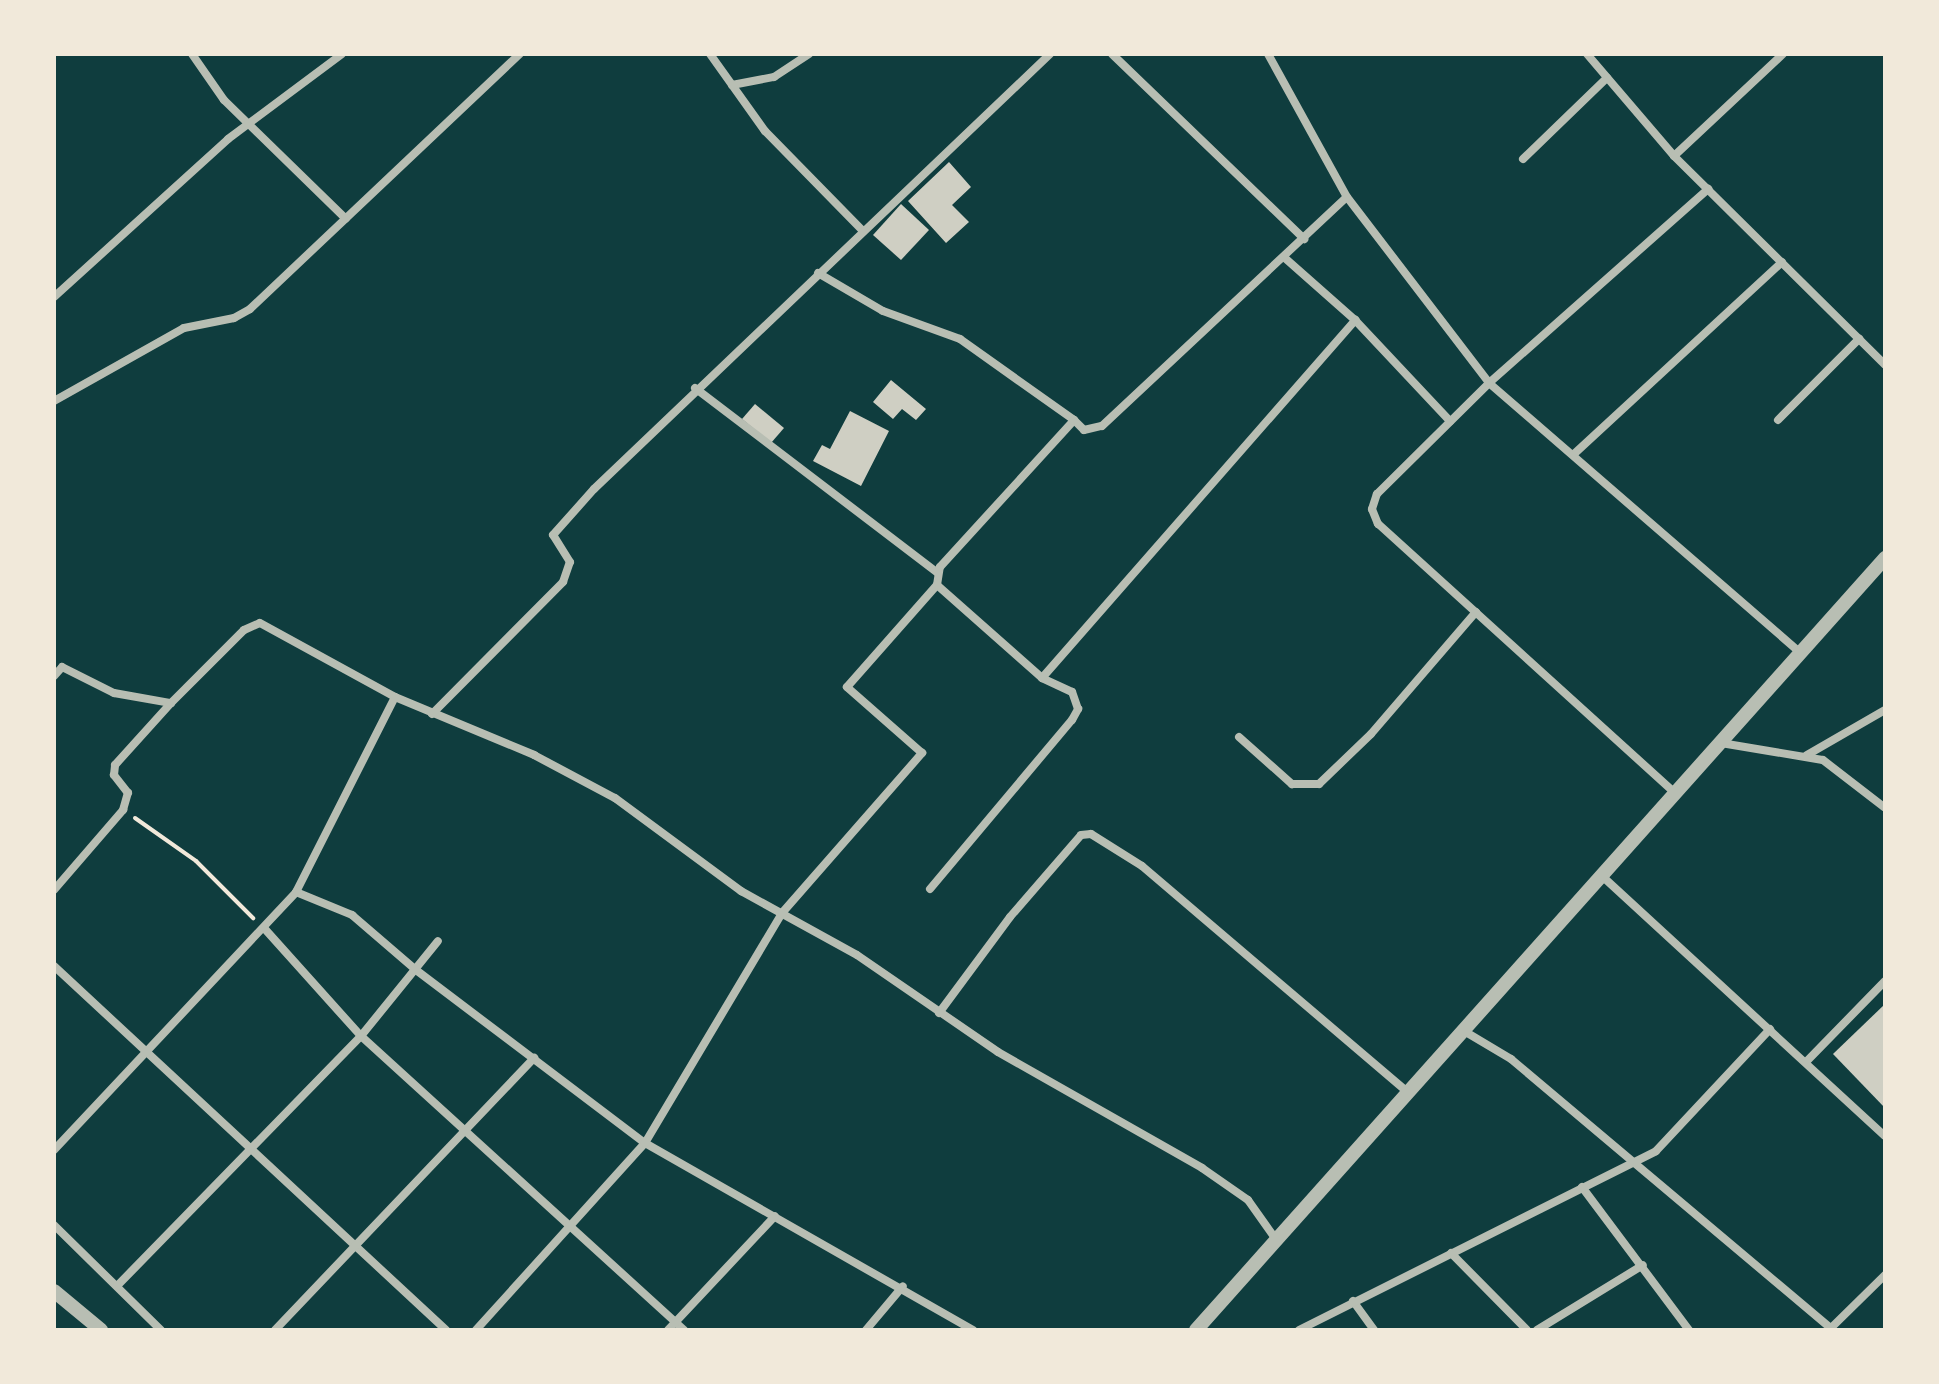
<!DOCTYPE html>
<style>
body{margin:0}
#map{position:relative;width:1939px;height:1384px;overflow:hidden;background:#0f3d3e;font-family:"Times New Roman",serif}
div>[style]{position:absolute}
.building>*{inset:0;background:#cfcfc3}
.path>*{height:4px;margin:-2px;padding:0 2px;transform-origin:2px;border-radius:2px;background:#f1e9da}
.minor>*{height:8px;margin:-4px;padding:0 4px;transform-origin:4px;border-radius:4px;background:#b8beb3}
.tertiary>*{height:14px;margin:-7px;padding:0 7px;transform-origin:7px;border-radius:7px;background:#b8beb3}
span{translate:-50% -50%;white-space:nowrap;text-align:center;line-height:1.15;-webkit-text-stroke:8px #f1e9da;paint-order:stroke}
.frame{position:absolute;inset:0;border:56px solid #f1e9da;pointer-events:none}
</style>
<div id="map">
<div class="building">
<div style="clip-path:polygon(949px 162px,971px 187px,952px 205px,969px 222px,946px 243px,908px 201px)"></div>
<div style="clip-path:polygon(901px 204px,929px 230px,901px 260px,873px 235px)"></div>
<div style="clip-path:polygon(891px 380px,926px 409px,916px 420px,902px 409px,893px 419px,873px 402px)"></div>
<div style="clip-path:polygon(755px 404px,784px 428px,771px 443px,742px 419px)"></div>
<div style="clip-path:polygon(850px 411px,889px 431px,861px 486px,813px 461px,822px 445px,830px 449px)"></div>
<div style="clip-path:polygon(1885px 1004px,1885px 1108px,1833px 1054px)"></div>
</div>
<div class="path">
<div style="left:135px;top:818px;width:75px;rotate:35.2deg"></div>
<div style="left:196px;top:861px;width:81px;rotate:45deg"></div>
</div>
<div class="minor">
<div style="left:192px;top:54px;width:56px;rotate:55.2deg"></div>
<div style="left:224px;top:100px;width:170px;rotate:44.3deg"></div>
<div style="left:710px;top:54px;width:95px;rotate:54.5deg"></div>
<div style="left:765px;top:131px;width:139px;rotate:45.6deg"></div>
<div style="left:1112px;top:54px;width:267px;rotate:43.9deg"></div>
<div style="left:1268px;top:54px;width:163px;rotate:61.1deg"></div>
<div style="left:1347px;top:197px;width:234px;rotate:52.6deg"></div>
<div style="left:1489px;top:383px;width:413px;rotate:40.9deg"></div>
<div style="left:1587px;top:54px;width:134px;rotate:49.5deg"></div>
<div style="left:1674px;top:156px;width:297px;rotate:44.7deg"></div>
<div style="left:732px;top:85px;width:43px;rotate:-10.8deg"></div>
<div style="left:774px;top:77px;width:42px;rotate:-33.3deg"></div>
<div style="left:1674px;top:156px;width:149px;rotate:-43.1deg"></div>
<div style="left:1523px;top:159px;width:117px;rotate:-44deg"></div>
<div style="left:818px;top:273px;width:75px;rotate:30.3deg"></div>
<div style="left:883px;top:311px;width:82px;rotate:20deg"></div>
<div style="left:960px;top:339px;width:140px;rotate:35.4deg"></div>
<div style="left:54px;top:297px;width:235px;rotate:-42.2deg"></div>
<div style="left:228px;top:139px;width:142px;rotate:-36.7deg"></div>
<div style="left:1355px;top:320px;width:139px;rotate:46.8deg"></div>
<div style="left:695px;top:388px;width:305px;rotate:37.3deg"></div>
<div style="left:54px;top:401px;width:149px;rotate:-29.3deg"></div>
<div style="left:184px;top:328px;width:51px;rotate:-11.3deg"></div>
<div style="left:234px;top:318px;width:18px;rotate:-29deg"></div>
<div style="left:250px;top:309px;width:371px;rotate:-43.4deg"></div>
<div style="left:1778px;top:420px;width:115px;rotate:-45deg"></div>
<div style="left:1574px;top:454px;width:283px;rotate:-42.7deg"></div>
<div style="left:937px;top:585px;width:18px;rotate:-81deg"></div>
<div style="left:940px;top:567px;width:199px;rotate:-47.6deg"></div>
<div style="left:1074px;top:420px;width:14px;rotate:45deg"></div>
<div style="left:1084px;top:430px;width:18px;rotate:-13deg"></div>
<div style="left:1102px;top:426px;width:335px;rotate:-43.1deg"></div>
<div style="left:54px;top:676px;width:12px;rotate:-48deg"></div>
<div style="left:62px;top:667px;width:58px;rotate:26.6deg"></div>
<div style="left:114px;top:693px;width:58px;rotate:10deg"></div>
<div style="left:171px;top:703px;width:103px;rotate:-45deg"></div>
<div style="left:244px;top:630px;width:17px;rotate:-24deg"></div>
<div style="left:260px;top:623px;width:154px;rotate:28.7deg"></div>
<div style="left:395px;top:697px;width:219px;rotate:116.9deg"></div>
<div style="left:395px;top:697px;width:151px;rotate:22.6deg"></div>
<div style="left:534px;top:755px;width:92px;rotate:28deg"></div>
<div style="left:615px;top:798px;width:157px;rotate:36.4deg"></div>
<div style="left:741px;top:891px;width:132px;rotate:28.9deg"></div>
<div style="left:857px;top:955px;width:171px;rotate:34.5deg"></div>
<div style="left:998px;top:1052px;width:235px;rotate:29.6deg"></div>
<div style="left:1202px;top:1168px;width:56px;rotate:34.8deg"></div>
<div style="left:1248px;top:1200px;width:50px;rotate:54.7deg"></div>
<div style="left:432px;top:714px;width:186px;rotate:-45.2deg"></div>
<div style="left:563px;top:582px;width:21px;rotate:-71deg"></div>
<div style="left:570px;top:562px;width:32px;rotate:-122deg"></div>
<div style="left:553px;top:535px;width:62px;rotate:-48.3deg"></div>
<div style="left:594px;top:489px;width:630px;rotate:-43.65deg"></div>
<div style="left:1239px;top:737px;width:71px;rotate:41.6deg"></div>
<div style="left:1292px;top:784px;width:27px"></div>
<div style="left:1319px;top:784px;width:72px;rotate:-43.9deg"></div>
<div style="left:1371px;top:734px;width:161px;rotate:-49.3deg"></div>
<div style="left:1721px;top:743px;width:103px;rotate:9.5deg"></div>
<div style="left:1823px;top:760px;width:78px;rotate:37.7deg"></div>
<div style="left:1807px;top:755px;width:90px;rotate:-30deg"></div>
<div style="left:1675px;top:793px;width:401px;rotate:-137.8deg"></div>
<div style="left:1378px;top:524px;width:16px;rotate:-112deg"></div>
<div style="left:1372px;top:509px;width:16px;rotate:-72deg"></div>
<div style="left:1377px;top:494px;width:158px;rotate:-44.7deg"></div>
<div style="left:1489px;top:383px;width:293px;rotate:-41.5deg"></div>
<div style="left:1602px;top:876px;width:384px;rotate:42.6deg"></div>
<div style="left:930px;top:889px;width:221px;rotate:-50deg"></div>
<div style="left:1072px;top:720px;width:13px;rotate:-61deg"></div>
<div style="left:1078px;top:709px;width:18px;rotate:-109deg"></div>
<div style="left:1072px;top:692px;width:33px;rotate:-155deg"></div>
<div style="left:54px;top:890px;width:106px;rotate:-49.2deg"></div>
<div style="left:123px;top:810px;width:18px;rotate:-74deg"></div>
<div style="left:128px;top:793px;width:23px;rotate:-128deg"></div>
<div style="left:114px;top:775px;width:10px;rotate:-84deg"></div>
<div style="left:115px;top:765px;width:84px;rotate:-47.9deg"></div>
<div style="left:264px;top:928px;width:145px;rotate:48.1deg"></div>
<div style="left:361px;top:1036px;width:437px;rotate:42.3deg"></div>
<div style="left:54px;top:966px;width:535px;rotate:42.88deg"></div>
<div style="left:939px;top:1013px;width:119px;rotate:-53.5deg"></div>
<div style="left:1010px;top:917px;width:108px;rotate:-49.1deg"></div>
<div style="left:1081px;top:835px;width:10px;rotate:-6deg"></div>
<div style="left:1091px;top:834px;width:60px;rotate:32.1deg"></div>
<div style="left:1142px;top:866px;width:350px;rotate:40.4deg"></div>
<div style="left:1464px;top:1031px;width:55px;rotate:30.8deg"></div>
<div style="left:1511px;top:1059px;width:421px;rotate:40.1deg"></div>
<div style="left:1806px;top:1062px;width:113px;rotate:-45.7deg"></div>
<div style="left:54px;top:1150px;width:354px;rotate:-46.8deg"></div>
<div style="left:296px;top:892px;width:61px;rotate:22.3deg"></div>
<div style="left:352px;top:915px;width:84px;rotate:40.7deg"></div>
<div style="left:416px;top:970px;width:287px;rotate:37.1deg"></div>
<div style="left:645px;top:1143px;width:378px;rotate:29.7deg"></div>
<div style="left:1582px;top:1187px;width:179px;rotate:53.2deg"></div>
<div style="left:54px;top:1225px;width:150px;rotate:44.5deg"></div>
<div style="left:1451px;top:1253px;width:108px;rotate:45.4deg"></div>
<div style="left:117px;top:1286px;width:349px;rotate:-45.7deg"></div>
<div style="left:361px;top:1036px;width:122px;rotate:-51deg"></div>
<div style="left:1353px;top:1301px;width:36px;rotate:54deg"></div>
<div style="left:1831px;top:1328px;width:76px;rotate:-44.5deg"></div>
<div style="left:275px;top:1330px;width:376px;rotate:-46.4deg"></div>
<div style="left:476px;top:1330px;width:252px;rotate:-47.9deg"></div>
<div style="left:645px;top:1143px;width:268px;rotate:-59.2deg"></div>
<div style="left:782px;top:913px;width:213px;rotate:-48.8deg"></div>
<div style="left:922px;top:753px;width:100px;rotate:-138.7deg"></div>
<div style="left:847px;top:687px;width:136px;rotate:-48.6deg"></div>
<div style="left:937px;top:585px;width:140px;rotate:41.5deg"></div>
<div style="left:1042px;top:678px;width:476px;rotate:-48.8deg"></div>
<div style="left:1355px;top:320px;width:94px;rotate:-138.5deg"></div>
<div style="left:668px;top:1330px;width:156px;rotate:-46.8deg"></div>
<div style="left:866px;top:1330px;width:57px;rotate:-49.9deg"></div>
<div style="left:1299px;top:1330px;width:399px;rotate:-26.6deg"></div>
<div style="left:1656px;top:1151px;width:167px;rotate:-46.9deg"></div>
<div style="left:1537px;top:1330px;width:124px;rotate:-31.5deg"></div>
</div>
<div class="tertiary">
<div style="left:54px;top:1291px;width:61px;rotate:39.7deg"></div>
<div style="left:1196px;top:1330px;width:1035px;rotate:-48.25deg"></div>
</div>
<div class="frame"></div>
</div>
